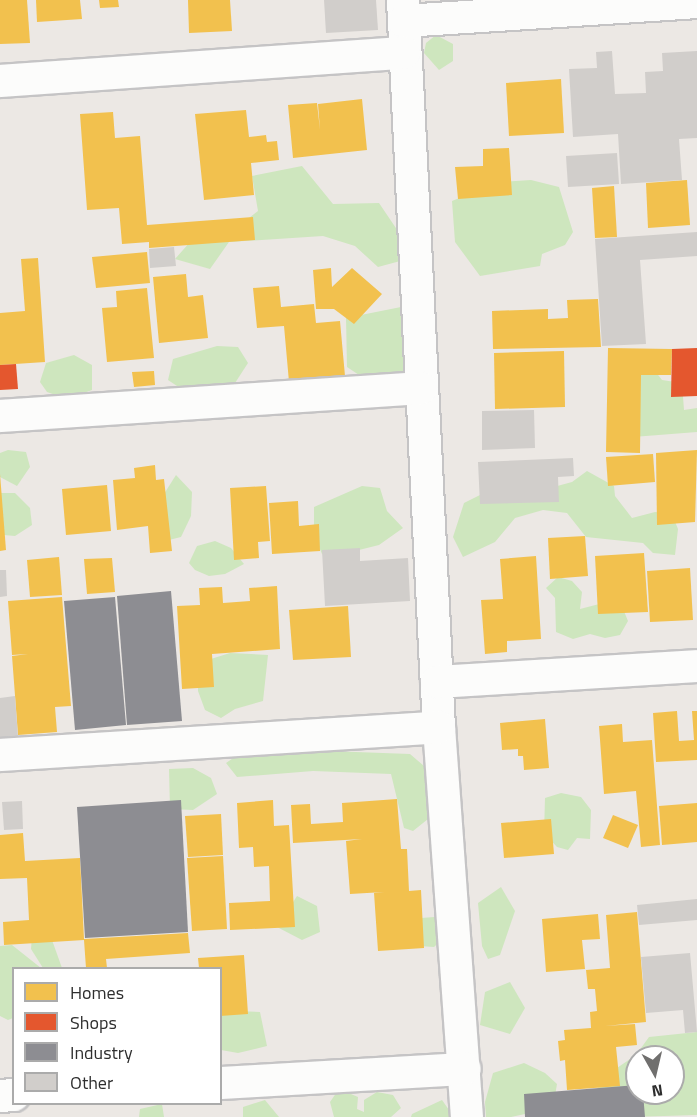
<!DOCTYPE html>
<style>
body{margin:0}
#map{position:relative;width:697px;height:1117px;overflow:hidden;background:#ece8e4;font-family:"Titillium Web",sans-serif}
div>[style]{position:absolute}
.green>*{inset:0;background:#cee6be}
.homes>*{inset:0;background:#f2c14e}
.shops>*{inset:0;background:#e4572e}
.industry>*{inset:0;background:#8d8d92}
.building>*{inset:0;background:#d1cecb}
.roads{filter:drop-shadow(2px 0 #c5c4c5) drop-shadow(-2px 0 #c5c4c5) drop-shadow(0 2px #c5c4c5) drop-shadow(0 -2px #c5c4c5)}
.minor>*{height:32px;margin:-16px;padding:0 16px;transform-origin:16px;border-radius:16px;background:#fcfcfb}
span{translate:-50% -50%;white-space:nowrap;text-align:center;line-height:1.15;-webkit-text-stroke:6px #fff;paint-order:stroke}
.legend{position:absolute;left:12px;top:967px;width:210px;height:138px;box-sizing:border-box;background:#fff;border:2px solid #ababab;margin:0;padding:8px 10px;list-style:none;font-size:18px;color:#2e2e2e}
.legend li{display:flex;align-items:center;gap:12px;height:30px}
.legend b{width:30px;border:2px solid #ababab}
.north{position:absolute;left:625px;top:1045px;width:60px;height:60px;box-sizing:border-box;background:#fff;border:2px solid #ababab;border-radius:50%;rotate:172deg;font-size:16px;font-weight:700;line-height:24px;text-align:center;color:#2e2e2e}
.north::after{content:'';display:block;margin:auto;width:21px;height:27px;background:#706f6e;clip-path:polygon(50% 0,100% 100%,50% 72%,0 100%)}
</style>
<div id="map">
<div class="green">
<div style="clip-path:polygon(436px 35px,453px 44px,453px 61px,439px 70px,424px 53px,426px 43px)"></div>
<div style="clip-path:polygon(302px 166px,333px 204px,379px 203px,404px 240px,404px 260px,378px 267px,355px 246px,323px 236px,229px 242px,210px 269px,175px 259px,199px 232px,240px 225px,258px 211px,252px 176px)"></div>
<div style="clip-path:polygon(531px 180px,559px 187px,573px 232px,565px 245px,542px 254px,540px 266px,480px 276px,455px 242px,452px 201px,499px 182px)"></div>
<div style="clip-path:polygon(401px 307px,417px 328px,414px 370px,392px 379px,359px 375px,347px 367px,346px 318px)"></div>
<div style="clip-path:polygon(217px 346px,238px 347px,248px 363px,235px 383px,213px 392px,180px 388px,168px 380px,173px 359px)"></div>
<div style="clip-path:polygon(74px 355px,92px 365px,92px 390px,67px 399px,47px 392px,40px 382px,46px 363px)"></div>
<div style="clip-path:polygon(655px 371px,662px 380px,682px 383px,684px 410px,697px 408px,697px 432px,633px 437px,628px 378px)"></div>
<div style="clip-path:polygon(8px 450px,26px 452px,30px 467px,17px 486px,0 477px,0 453px)"></div>
<div style="clip-path:polygon(587px 471px,614px 486px,615px 496px,632px 518px,655px 512px,672px 514px,678px 529px,675px 555px,653px 553px,643px 543px,586px 537px,567px 513px,543px 510px,515px 518px,495px 542px,463px 557px,453px 537px,464px 503px,484px 493px,513px 498px,572px 482px)"></div>
<div style="clip-path:polygon(176px 475px,192px 492px,191px 516px,181px 537px,169px 540px,157px 505px)"></div>
<div style="clip-path:polygon(362px 486px,380px 488px,387px 511px,403px 528px,379px 545px,351px 552px,337px 562px,322px 554px,314px 535px,314px 507px)"></div>
<div style="clip-path:polygon(0 493px,15px 493px,30px 508px,32px 525px,15px 536px,4px 535px)"></div>
<div style="clip-path:polygon(215px 541px,231px 548px,244px 564px,225px 574px,209px 576px,195px 570px,189px 563px,197px 546px)"></div>
<div style="clip-path:polygon(558px 577px,572px 581px,582px 592px,580px 609px,607px 602px,621px 604px,628px 621px,620px 635px,605px 638px,590px 634px,573px 639px,556px 632px,555px 598px,546px 588px)"></div>
<div style="clip-path:polygon(230px 653px,268px 655px,263px 701px,235px 709px,221px 718px,205px 710px,198px 691px,198px 663px)"></div>
<div style="clip-path:polygon(248px 748px,410px 754px,424px 766px,428px 819px,413px 831px,404px 828px,391px 774px,313px 771px,237px 777px,226px 763px)"></div>
<div style="clip-path:polygon(193px 768px,211px 778px,217px 794px,193px 810px,170px 809px,169px 769px)"></div>
<div style="clip-path:polygon(561px 793px,581px 797px,591px 810px,590px 839px,577px 838px,568px 850px,557px 847px,544px 833px,545px 798px)"></div>
<div style="clip-path:polygon(501px 887px,515px 911px,500px 955px,488px 959px,482px 946px,478px 903px)"></div>
<div style="clip-path:polygon(297px 896px,317px 906px,320px 932px,302px 940px,277px 927px)"></div>
<div style="clip-path:polygon(448px 916px,449px 933px,434px 947px,419px 946px,421px 918px)"></div>
<div style="clip-path:polygon(32px 936px,52px 940px,62px 968px,43px 968px,31px 949px)"></div>
<div style="clip-path:polygon(12px 945px,41px 968px,14px 968px,13px 1018px,8px 1020px,0 1016px,0 946px)"></div>
<div style="clip-path:polygon(510px 982px,525px 1008px,510px 1034px,480px 1025px,485px 992px)"></div>
<div style="clip-path:polygon(233px 1011px,260px 1012px,267px 1046px,238px 1053px,221px 1050px,220px 1014px)"></div>
<div style="clip-path:polygon(evenodd,697px 1032px,697px 1115px,630px 1117px,589px 1098px,614px 1070px,636px 1055px,649px 1037px,697px 1032px,637px 1057px,673px 1057px,673px 1093px,637px 1093px,637px 1057px)"></div>
<div style="clip-path:polygon(524px 1063px,545px 1073px,557px 1084px,553px 1108px,511px 1117px,486px 1117px,485px 1102px,493px 1073px)"></div>
<div style="clip-path:polygon(339px 1089px,358px 1097px,357px 1109px,364px 1112px,364px 1100px,377px 1092px,393px 1095px,401px 1108px,391px 1117px,334px 1117px,330px 1102px)"></div>
<div style="clip-path:polygon(265px 1100px,279px 1117px,243px 1117px,243px 1107px)"></div>
<div style="clip-path:polygon(442px 1100px,454px 1117px,411px 1117px,412px 1114px)"></div>
<div style="clip-path:polygon(162px 1104px,164px 1117px,139px 1117px,140px 1109px)"></div>
</div>
<div class="homes">
<div style="clip-path:polygon(0 0,27px 0,30px 43px,0 44px)"></div>
<div style="clip-path:polygon(36px 0,80px 0,82px 19px,37px 22px)"></div>
<div style="clip-path:polygon(99px 0,118px 0,119px 7px,100px 8px)"></div>
<div style="clip-path:polygon(188px 0,230px 0,232px 31px,189px 33px)"></div>
<div style="clip-path:polygon(561px 79px,564px 133px,509px 136px,506px 83px)"></div>
<div style="clip-path:polygon(362px 99px,367px 150px,293px 158px,288px 105px,317px 103px,320px 130px,318px 104px)"></div>
<div style="clip-path:polygon(246px 110px,249px 137px,266px 135px,267px 142px,277px 141px,279px 160px,251px 163px,254px 195px,204px 200px,195px 114px)"></div>
<div style="clip-path:polygon(113px 112px,115px 138px,140px 136px,147px 225px,253px 217px,255px 240px,149px 248px,149px 242px,122px 244px,119px 208px,87px 210px,80px 114px)"></div>
<div style="clip-path:polygon(509px 148px,512px 195px,458px 199px,455px 167px,483px 166px,483px 149px)"></div>
<div style="clip-path:polygon(687px 180px,690px 225px,648px 228px,646px 183px)"></div>
<div style="clip-path:polygon(614px 186px,617px 237px,595px 238px,592px 188px)"></div>
<div style="clip-path:polygon(147px 252px,150px 283px,96px 288px,92px 257px)"></div>
<div style="clip-path:polygon(38px 258px,45px 362px,0 365px,0 313px,25px 311px,21px 259px)"></div>
<div style="clip-path:polygon(331px 268px,332px 287px,352px 268px,382px 294px,354px 324px,334px 309px,316px 309px,313px 270px)"></div>
<div style="clip-path:polygon(186px 274px,188px 297px,203px 295px,208px 338px,159px 343px,153px 277px)"></div>
<div style="clip-path:polygon(279px 286px,281px 307px,314px 304px,316px 323px,340px 321px,345px 376px,289px 382px,284px 326px,257px 328px,253px 288px)"></div>
<div style="clip-path:polygon(147px 288px,154px 358px,107px 362px,102px 308px,117px 307px,116px 291px)"></div>
<div style="clip-path:polygon(598px 299px,601px 347px,493px 349px,492px 311px,548px 309px,548px 319px,568px 318px,567px 300px)"></div>
<div style="clip-path:polygon(608px 348px,672px 349px,671px 375px,641px 375px,640px 453px,606px 452px)"></div>
<div style="clip-path:polygon(564px 351px,565px 407px,495px 409px,494px 353px)"></div>
<div style="clip-path:polygon(154px 371px,155px 385px,134px 387px,132px 372px)"></div>
<div style="clip-path:polygon(697px 450px,695px 522px,657px 525px,656px 453px)"></div>
<div style="clip-path:polygon(653px 454px,655px 482px,608px 486px,606px 457px)"></div>
<div style="clip-path:polygon(155px 465px,156px 480px,164px 479px,172px 551px,150px 553px,148px 526px,117px 530px,113px 480px,135px 478px,134px 468px)"></div>
<div style="clip-path:polygon(0 474px,6px 550px,0 551px)"></div>
<div style="clip-path:polygon(107px 485px,111px 531px,66px 535px,62px 489px)"></div>
<div style="clip-path:polygon(266px 486px,270px 541px,258px 542px,259px 558px,234px 560px,230px 488px)"></div>
<div style="clip-path:polygon(298px 501px,299px 526px,319px 524px,320px 551px,272px 554px,269px 503px)"></div>
<div style="clip-path:polygon(585px 536px,588px 576px,550px 579px,548px 538px)"></div>
<div style="clip-path:polygon(644px 553px,648px 612px,598px 614px,595px 556px)"></div>
<div style="clip-path:polygon(536px 556px,541px 639px,507px 641px,507px 652px,485px 654px,481px 600px,503px 599px,500px 559px)"></div>
<div style="clip-path:polygon(59px 557px,62px 595px,30px 597px,27px 560px)"></div>
<div style="clip-path:polygon(112px 558px,115px 592px,87px 594px,84px 559px)"></div>
<div style="clip-path:polygon(690px 568px,693px 620px,650px 622px,647px 571px)"></div>
<div style="clip-path:polygon(277px 586px,280px 649px,212px 654px,214px 687px,182px 689px,177px 606px,200px 605px,199px 588px,222px 587px,223px 603px,250px 601px,249px 588px)"></div>
<div style="clip-path:polygon(62px 597px,71px 706px,55px 707px,57px 732px,18px 735px,12px 656px,28px 654px,12px 655px,8px 601px)"></div>
<div style="clip-path:polygon(348px 606px,351px 657px,293px 660px,289px 610px)"></div>
<div style="clip-path:polygon(677px 711px,679px 741px,694px 740px,692px 711px,697px 711px,697px 760px,656px 762px,653px 713px)"></div>
<div style="clip-path:polygon(545px 719px,549px 768px,524px 770px,523px 756px,518px 756px,518px 749px,502px 750px,500px 723px)"></div>
<div style="clip-path:polygon(622px 724px,623px 742px,652px 740px,660px 845px,641px 847px,636px 791px,604px 794px,599px 726px)"></div>
<div style="clip-path:polygon(397px 799px,401px 849px,407px 849px,409px 891px,421px 890px,424px 948px,378px 951px,374px 893px,384px 892px,350px 894px,346px 841px,362px 839px,293px 843px,291px 805px,310px 804px,311px 824px,343px 822px,342px 803px)"></div>
<div style="clip-path:polygon(273px 800px,274px 826px,289px 825px,295px 927px,230px 930px,229px 903px,270px 901px,269px 866px,254px 867px,253px 847px,239px 848px,237px 803px)"></div>
<div style="clip-path:polygon(697px 803px,697px 842px,662px 845px,659px 806px)"></div>
<div style="clip-path:polygon(221px 814px,223px 855px,188px 857px,185px 816px)"></div>
<div style="clip-path:polygon(613px 815px,638px 825px,628px 848px,603px 838px)"></div>
<div style="clip-path:polygon(551px 819px,554px 854px,504px 858px,501px 823px)"></div>
<div style="clip-path:polygon(23px 833px,25px 861px,80px 858px,84px 939px,188px 933px,190px 953px,106px 959px,107px 968px,86px 968px,84px 940px,4px 945px,3px 922px,29px 920px,27px 878px,0 879px,0 835px)"></div>
<div style="clip-path:polygon(223px 856px,227px 929px,192px 931px,187px 858px)"></div>
<div style="clip-path:polygon(637px 912px,646px 1022px,605px 1026px,635px 1024px,637px 1045px,616px 1047px,620px 1086px,567px 1090px,565px 1060px,560px 1061px,558px 1041px,565px 1040px,564px 1030px,591px 1028px,590px 1012px,597px 1011px,595px 989px,588px 989px,586px 970px,610px 968px,606px 915px)"></div>
<div style="clip-path:polygon(598px 914px,600px 939px,582px 940px,585px 969px,546px 972px,542px 919px)"></div>
<div style="clip-path:polygon(244px 955px,248px 1014px,220px 1016px,220px 968px,199px 968px,198px 958px)"></div>
</div>
<div class="shops">
<div style="clip-path:polygon(697px 348px,697px 396px,671px 397px,672px 349px)"></div>
<div style="clip-path:polygon(16px 364px,18px 389px,0 390px,0 365px)"></div>
</div>
<div class="industry">
<div style="clip-path:polygon(171px 591px,182px 721px,127px 725px,117px 596px)"></div>
<div style="clip-path:polygon(115px 597px,126px 725px,75px 730px,64px 601px)"></div>
<div style="clip-path:polygon(181px 800px,188px 932px,85px 938px,77px 807px)"></div>
<div style="clip-path:polygon(637px 1085px,637px 1093px,643px 1093px,645px 1117px,525px 1117px,524px 1094px)"></div>
</div>
<div class="building">
<div style="clip-path:polygon(324px 0,376px 0,378px 30px,326px 33px)"></div>
<div style="clip-path:polygon(612px 51px,615px 94px,646px 93px,645px 72px,663px 71px,662px 53px,697px 51px,697px 138px,679px 139px,682px 180px,621px 184px,618px 134px,573px 137px,569px 69px,597px 68px,596px 52px)"></div>
<div style="clip-path:polygon(617px 153px,619px 184px,568px 187px,566px 156px)"></div>
<div style="clip-path:polygon(697px 232px,697px 256px,640px 260px,646px 344px,602px 346px,595px 239px)"></div>
<div style="clip-path:polygon(174px 247px,176px 266px,150px 268px,149px 249px)"></div>
<div style="clip-path:polygon(534px 410px,535px 448px,482px 450px,482px 411px)"></div>
<div style="clip-path:polygon(573px 458px,574px 476px,558px 477px,559px 502px,480px 504px,478px 462px)"></div>
<div style="clip-path:polygon(360px 548px,360px 561px,408px 558px,410px 601px,325px 606px,322px 550px)"></div>
<div style="clip-path:polygon(0 570px,6px 570px,7px 596px,0 597px)"></div>
<div style="clip-path:polygon(15px 696px,18px 737px,0 739px,0 698px)"></div>
<div style="clip-path:polygon(22px 801px,23px 829px,4px 830px,2px 802px)"></div>
<div style="clip-path:polygon(697px 899px,697px 920px,639px 925px,637px 905px)"></div>
<div style="clip-path:polygon(690px 953px,697px 1032px,685px 1033px,683px 1010px,646px 1013px,641px 957px)"></div>
</div>
<div class="roads">
<div class="minor">
<div style="left:403px;top:0;width:728px;rotate:87.17deg"></div>
<div style="left:439px;top:727px;width:391px;rotate:85.9deg"></div>
<div style="left:404px;top:21px;width:294px;rotate:-3.7deg"></div>
<div style="left:0;top:81px;width:405px;rotate:-4deg"></div>
<div style="left:0;top:416px;width:422px;rotate:-3.8deg"></div>
<div style="left:437px;top:682px;width:260px;rotate:-3.5deg"></div>
<div style="left:0;top:755px;width:440px;rotate:-3.6deg"></div>
<div style="left:220px;top:1083px;width:245px;rotate:-3.3deg"></div>
<div style="left:0;top:1096px;width:14px;rotate:-4deg"></div>
</div>
</div>
<ul class="legend">
<li><b style="height:16px;background:#f2c14e"></b>Homes</li>
<li><b style="height:16px;background:#e4572e"></b>Shops</li>
<li><b style="height:16px;background:#8d8d92"></b>Industry</li>
<li><b style="height:16px;background:#d1cecb"></b>Other</li>
</ul>
<div class="north">N</div>
</div>
